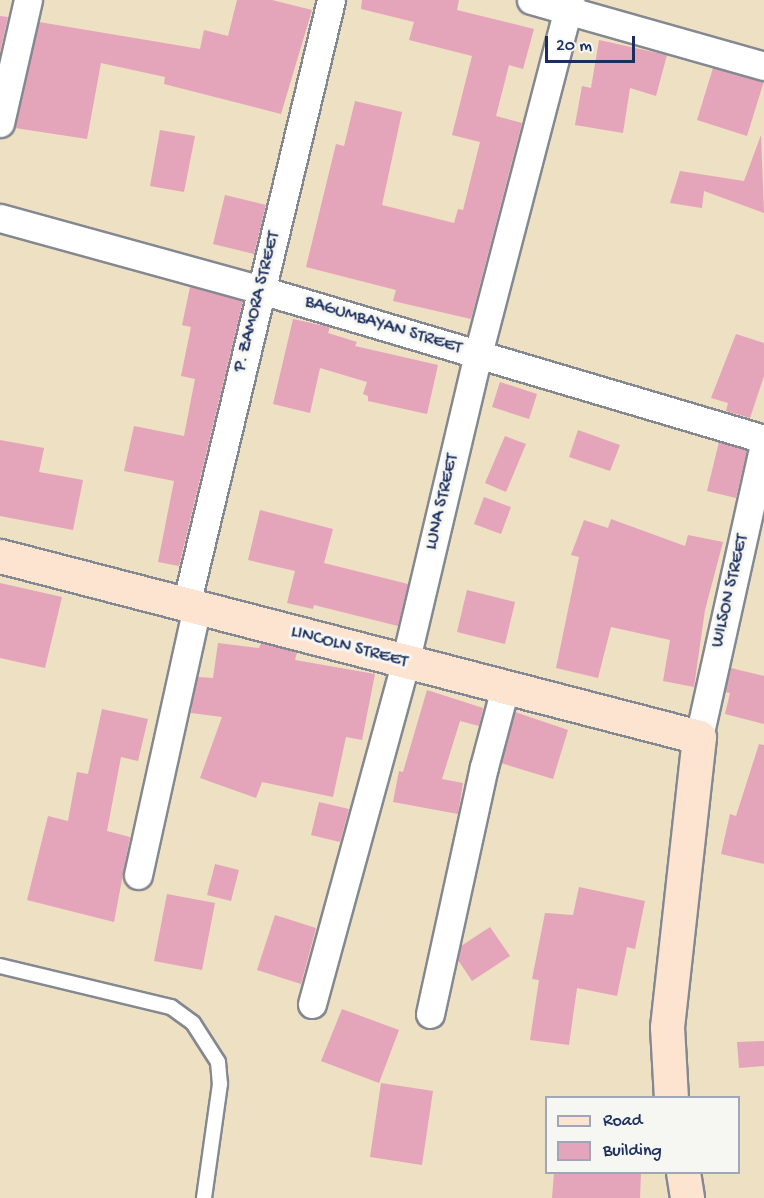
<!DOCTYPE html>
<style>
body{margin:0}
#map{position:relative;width:764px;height:1198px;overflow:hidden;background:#eee0c2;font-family:"Gochi Hand",sans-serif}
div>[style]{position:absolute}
.building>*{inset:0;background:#e4a4b9}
.roads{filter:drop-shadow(2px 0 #848890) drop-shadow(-2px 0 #848890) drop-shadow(0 2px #848890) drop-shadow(0 -2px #848890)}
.lane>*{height:14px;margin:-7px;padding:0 7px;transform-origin:7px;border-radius:7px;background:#fff}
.street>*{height:27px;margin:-13.5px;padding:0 13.5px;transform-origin:13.5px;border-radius:13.5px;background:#fff}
.secondary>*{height:33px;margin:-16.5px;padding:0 16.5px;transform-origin:16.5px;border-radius:16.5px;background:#fde4d1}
span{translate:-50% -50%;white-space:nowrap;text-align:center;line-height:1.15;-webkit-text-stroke:6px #f6f6f2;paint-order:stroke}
.street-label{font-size:18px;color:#1b2f5e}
.legend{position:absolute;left:545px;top:1096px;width:195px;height:78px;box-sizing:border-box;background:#f6f6f2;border:2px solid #9ea6b7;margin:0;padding:8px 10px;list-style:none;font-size:18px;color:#1b2f5e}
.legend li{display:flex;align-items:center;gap:12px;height:30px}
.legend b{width:30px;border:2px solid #9ea6b7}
.scale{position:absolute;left:545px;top:36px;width:90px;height:27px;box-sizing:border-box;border:3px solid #1b2f5e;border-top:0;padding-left:8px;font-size:18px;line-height:21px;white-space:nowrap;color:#1b2f5e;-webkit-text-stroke:4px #f6f6f2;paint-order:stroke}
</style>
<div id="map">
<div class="building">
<div style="clip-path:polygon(237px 0,272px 0,312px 10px,281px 114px,164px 84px,165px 77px,101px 63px,87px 139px,15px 128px,39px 22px,200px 49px,204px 30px,228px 36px)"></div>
<div style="clip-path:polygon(362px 0,459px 0,457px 10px,534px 29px,523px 69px,509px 65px,496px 116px,522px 123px,471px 319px,393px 301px,396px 290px,306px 267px,336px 144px,344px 146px,355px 101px,402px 112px,382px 205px,454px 223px,458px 209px,463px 210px,480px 142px,452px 135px,472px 56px,409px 40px,414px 22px,361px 9px)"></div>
<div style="clip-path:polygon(0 16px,8px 17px,0 52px)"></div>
<div style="clip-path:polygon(599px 40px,667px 55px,656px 96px,630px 88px,623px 133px,575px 125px,582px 86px,591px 88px)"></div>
<div style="clip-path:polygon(713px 68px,764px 81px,747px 136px,697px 120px)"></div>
<div style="clip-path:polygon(160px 130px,195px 136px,184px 192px,150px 186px)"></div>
<div style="clip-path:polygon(761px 135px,764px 213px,704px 191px,702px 208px,670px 203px,680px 171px,744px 181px)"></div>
<div style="clip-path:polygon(225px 195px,266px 205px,254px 254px,213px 244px)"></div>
<div style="clip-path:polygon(190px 287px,243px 301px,179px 566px,158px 562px,174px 481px,124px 471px,134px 426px,184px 436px,195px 379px,181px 376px,191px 327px,182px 325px)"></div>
<div style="clip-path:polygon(293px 319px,330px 327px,328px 333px,357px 342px,355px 346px,438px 365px,427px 414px,368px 401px,368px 396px,363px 394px,367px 382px,320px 368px,310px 413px,273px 404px)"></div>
<div style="clip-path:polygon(736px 334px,764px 343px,764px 376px,750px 418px,726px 411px,728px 403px,711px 398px)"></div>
<div style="clip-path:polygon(500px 382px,537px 394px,529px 419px,492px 407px)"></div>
<div style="clip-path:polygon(578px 430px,620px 445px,610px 471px,569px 457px)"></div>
<div style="clip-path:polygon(505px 436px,526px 444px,506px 492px,485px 483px)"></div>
<div style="clip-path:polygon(0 440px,44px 448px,39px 472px,83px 480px,73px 530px,0 516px)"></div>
<div style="clip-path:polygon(719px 442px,747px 450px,736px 498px,707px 491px)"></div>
<div style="clip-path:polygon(484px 497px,511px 507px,501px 534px,474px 524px)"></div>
<div style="clip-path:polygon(260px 510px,333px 529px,324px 563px,408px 584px,398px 626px,314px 605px,313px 609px,287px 603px,295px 571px,248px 560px)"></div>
<div style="clip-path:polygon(611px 519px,685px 546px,688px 535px,723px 542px,705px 610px,694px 687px,663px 681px,670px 640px,611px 627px,598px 678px,556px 668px,579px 557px,571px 555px,584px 520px,608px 528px)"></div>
<div style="clip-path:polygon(0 583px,62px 597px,45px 668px,0 658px)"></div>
<div style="clip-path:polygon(467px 590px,515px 602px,505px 644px,457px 632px)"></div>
<div style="clip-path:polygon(218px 643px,259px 648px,261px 643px,297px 652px,295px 660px,375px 674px,362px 740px,346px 737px,333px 797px,262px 782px,256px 798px,200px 778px,222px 717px,191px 713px,193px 696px,198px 677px,213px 678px)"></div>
<div style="clip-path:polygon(731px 668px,764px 676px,764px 724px,725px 714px,730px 693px,725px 692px)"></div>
<div style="clip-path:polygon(427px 690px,483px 708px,479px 726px,460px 721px,442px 779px,463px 783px,458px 814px,393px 802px,399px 771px,403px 772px)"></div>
<div style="clip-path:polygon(102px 709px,148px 719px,138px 761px,121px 757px,107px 831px,130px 837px,114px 922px,27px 900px,48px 816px,68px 821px,77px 772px,88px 774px)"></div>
<div style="clip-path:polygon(515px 712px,568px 730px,553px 779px,501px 763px)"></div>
<div style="clip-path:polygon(759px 744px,764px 745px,764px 864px,721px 854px,730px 814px,736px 816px)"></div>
<div style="clip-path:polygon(319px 802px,349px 809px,340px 842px,311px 835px)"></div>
<div style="clip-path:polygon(215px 864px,239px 870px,231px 901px,207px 895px)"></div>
<div style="clip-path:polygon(579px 887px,645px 901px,635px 949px,627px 947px,617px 996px,577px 988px,569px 1045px,530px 1040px,539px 980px,532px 979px,545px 913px,573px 915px)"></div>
<div style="clip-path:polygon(167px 894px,215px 903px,202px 970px,154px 961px)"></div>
<div style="clip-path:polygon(275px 915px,316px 928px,301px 984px,257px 970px)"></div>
<div style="clip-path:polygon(490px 927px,510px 956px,472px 981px,458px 960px,461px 946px)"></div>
<div style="clip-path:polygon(342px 1009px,399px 1030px,379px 1083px,321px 1061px)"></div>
<div style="clip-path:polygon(764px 1041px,764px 1066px,739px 1068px,737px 1042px)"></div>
<div style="clip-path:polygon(381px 1083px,433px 1091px,422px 1165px,370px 1157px)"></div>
<div style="clip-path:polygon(554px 1173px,641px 1173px,640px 1198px,552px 1198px)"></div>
</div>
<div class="roads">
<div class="lane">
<div style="left:0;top:966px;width:176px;rotate:13.5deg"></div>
<div style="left:171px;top:1007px;width:27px;rotate:36deg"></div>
<div style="left:193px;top:1023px;width:46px;rotate:57.3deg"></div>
<div style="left:218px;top:1062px;width:22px;rotate:85deg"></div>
<div style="left:220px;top:1084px;width:115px;rotate:98deg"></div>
</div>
<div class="street">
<div style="left:531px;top:0;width:242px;rotate:15.8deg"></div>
<div style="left:0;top:123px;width:126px;rotate:-77.2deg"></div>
<div style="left:0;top:218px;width:271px;rotate:15.4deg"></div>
<div style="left:261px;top:290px;width:525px;rotate:16.5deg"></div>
<div style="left:186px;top:605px;width:622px;rotate:-76.52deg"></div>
<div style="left:699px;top:737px;width:299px;rotate:-77.5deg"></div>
<div style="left:138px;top:875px;width:274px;rotate:-77.6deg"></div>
<div style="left:312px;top:1004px;width:353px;rotate:-74.7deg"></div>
<div style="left:405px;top:663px;width:318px;rotate:-76.7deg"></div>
<div style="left:478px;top:354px;width:366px;rotate:-75.4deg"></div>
<div style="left:430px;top:1014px;width:253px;rotate:-77.7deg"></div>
<div style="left:484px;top:767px;width:82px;rotate:-75.1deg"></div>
</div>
<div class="secondary">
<div style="left:0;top:556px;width:722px;rotate:14.52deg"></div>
<div style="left:699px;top:737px;width:292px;rotate:96.3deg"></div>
<div style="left:667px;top:1027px;width:71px;rotate:86.8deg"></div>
<div style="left:683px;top:1172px;width:26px;rotate:81deg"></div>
</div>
</div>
<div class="street-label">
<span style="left:258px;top:302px;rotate:-76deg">P. ZAMORA STREET</span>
<span style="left:383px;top:326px;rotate:17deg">BAGUMBAYAN STREET</span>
<span style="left:443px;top:502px;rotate:-77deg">LUNA STREET</span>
<span style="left:731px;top:591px;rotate:-77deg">WILSON STREET</span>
<span style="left:349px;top:648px;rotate:15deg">LINCOLN STREET</span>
</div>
<ul class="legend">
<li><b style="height:8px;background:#fde4d1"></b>Road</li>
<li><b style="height:16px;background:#e4a4b9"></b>Building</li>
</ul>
<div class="scale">20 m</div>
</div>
